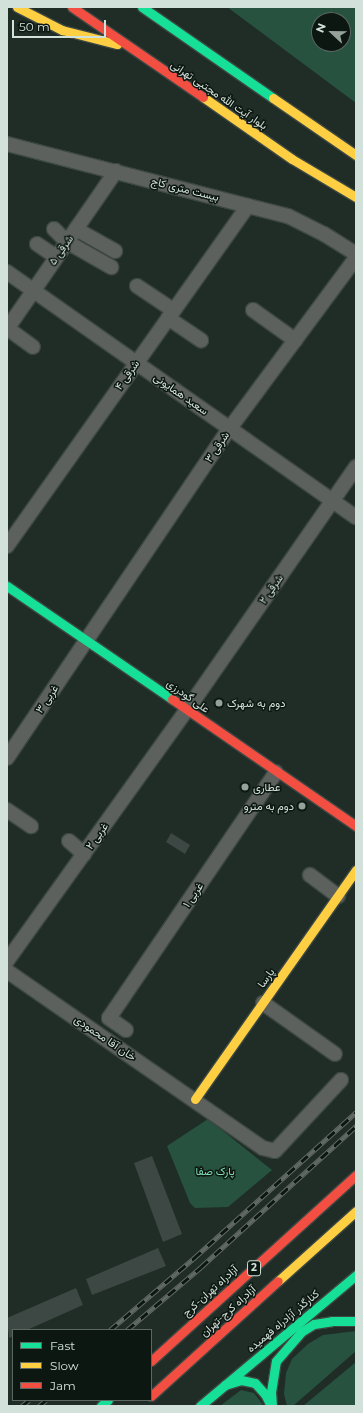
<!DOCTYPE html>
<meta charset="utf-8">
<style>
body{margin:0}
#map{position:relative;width:363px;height:1413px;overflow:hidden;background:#202c26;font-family:Montserrat,Vazirmatn,sans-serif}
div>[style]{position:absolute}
.green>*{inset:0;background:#275240}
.building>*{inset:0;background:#3d4743}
.roads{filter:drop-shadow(1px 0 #3d4843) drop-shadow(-1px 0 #3d4843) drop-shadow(0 1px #3d4843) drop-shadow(0 -1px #3d4843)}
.street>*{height:14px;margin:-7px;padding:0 7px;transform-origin:7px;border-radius:7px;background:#5c615d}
.fast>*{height:9px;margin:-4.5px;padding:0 4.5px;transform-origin:4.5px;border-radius:4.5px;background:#16e098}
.slow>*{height:9px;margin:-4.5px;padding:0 4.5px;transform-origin:4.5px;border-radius:4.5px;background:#ffcf43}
.jam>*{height:9px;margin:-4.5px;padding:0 4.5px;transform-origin:4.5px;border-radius:4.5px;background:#f24e42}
.rail>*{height:4.5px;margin-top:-2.25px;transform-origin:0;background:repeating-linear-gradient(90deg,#0d1712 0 9px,#616966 0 18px);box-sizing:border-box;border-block:1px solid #616966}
.dots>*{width:11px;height:11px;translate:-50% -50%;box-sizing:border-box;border:2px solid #0d1712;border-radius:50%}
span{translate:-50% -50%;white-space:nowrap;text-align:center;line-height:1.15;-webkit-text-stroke:3px #0d1712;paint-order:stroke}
.shield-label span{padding:1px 3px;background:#0d1712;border:1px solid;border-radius:3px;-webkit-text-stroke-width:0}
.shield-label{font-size:10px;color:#d2e1d9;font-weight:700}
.street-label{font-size:11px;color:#d2e1d9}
.poi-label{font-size:11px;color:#d2e1d9}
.left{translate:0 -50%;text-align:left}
.right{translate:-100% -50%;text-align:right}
.park-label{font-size:11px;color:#82ddb4}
.frame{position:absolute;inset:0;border:8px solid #d2e1d9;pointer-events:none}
.legend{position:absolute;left:12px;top:1329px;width:140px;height:72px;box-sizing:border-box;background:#0d1712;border:1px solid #5c6862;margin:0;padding:5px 7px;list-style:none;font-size:12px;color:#d2e1d9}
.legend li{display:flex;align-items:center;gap:8px;height:20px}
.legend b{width:20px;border:1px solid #5c6862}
.north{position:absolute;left:311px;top:12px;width:40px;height:40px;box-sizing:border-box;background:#0d1712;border:1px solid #5c6862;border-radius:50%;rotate:292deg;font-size:11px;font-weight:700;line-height:16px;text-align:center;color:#d2e1d9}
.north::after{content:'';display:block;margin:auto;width:14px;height:18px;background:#94a29a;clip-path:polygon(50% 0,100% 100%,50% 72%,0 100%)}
.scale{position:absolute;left:12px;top:20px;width:94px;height:18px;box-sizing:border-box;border:2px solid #d2e1d9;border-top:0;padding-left:5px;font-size:12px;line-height:14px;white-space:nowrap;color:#d2e1d9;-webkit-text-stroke:3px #0d1712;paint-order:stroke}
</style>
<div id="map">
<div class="green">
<div style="clip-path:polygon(evenodd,227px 7px,356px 7px,356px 103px,227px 7px,319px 20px,343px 20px,343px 44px,319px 44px,319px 20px)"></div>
<div style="clip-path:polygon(208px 1119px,272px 1170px,228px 1207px,195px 1208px,190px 1203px,167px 1146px)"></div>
<div style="clip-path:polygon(356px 1331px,356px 1351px,293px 1406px,287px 1406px,284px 1394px,286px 1373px,292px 1359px,308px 1344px,323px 1335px)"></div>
<div style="clip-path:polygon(356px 1362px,356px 1406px,303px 1406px)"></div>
<div style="clip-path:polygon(241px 1390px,254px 1393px,264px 1406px,220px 1406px)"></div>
</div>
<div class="building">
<div style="clip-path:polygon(171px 833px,190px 845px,185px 854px,166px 842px)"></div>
<div style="clip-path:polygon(152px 1156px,182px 1234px,163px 1242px,134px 1163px)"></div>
<div style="clip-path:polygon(158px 1248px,166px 1266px,92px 1295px,86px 1279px)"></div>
<div style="clip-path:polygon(76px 1288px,83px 1305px,27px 1330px,13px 1330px,13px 1336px,9px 1338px,7px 1318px)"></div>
</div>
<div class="roads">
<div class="street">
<div style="left:7px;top:144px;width:290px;rotate:14.4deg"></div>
<div style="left:288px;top:216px;width:40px;rotate:26.6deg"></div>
<div style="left:324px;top:234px;width:38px;rotate:32deg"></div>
<div style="left:54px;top:229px;width:18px;rotate:45deg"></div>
<div style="left:67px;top:242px;width:51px;rotate:29.6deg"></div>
<div style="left:76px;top:229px;width:45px;rotate:29.4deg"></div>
<div style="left:37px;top:244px;width:23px;rotate:34deg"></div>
<div style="left:7px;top:272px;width:426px;rotate:35.1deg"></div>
<div style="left:137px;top:286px;width:43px;rotate:33.7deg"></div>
<div style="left:253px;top:310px;width:52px;rotate:35.5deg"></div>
<div style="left:168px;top:318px;width:40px;rotate:34deg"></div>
<div style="left:7px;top:328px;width:32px;rotate:36deg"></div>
<div style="left:7px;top:329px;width:192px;rotate:-55.4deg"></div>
<div style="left:7px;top:546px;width:417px;rotate:-54.7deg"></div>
<div style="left:7px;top:758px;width:398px;rotate:-56deg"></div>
<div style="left:230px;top:428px;width:212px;rotate:-53.5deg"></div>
<div style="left:7px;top:810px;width:29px;rotate:34deg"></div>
<div style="left:69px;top:841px;width:20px;rotate:41deg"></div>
<div style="left:310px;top:875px;width:35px;rotate:37deg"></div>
<div style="left:7px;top:961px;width:309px;rotate:-54.4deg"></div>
<div style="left:187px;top:710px;width:296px;rotate:-55.2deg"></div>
<div style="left:7px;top:971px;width:311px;rotate:34.7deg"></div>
<div style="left:263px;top:1148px;width:12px;rotate:14deg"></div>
<div style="left:275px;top:1151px;width:97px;rotate:-47.1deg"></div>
<div style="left:263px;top:1003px;width:88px;rotate:35.3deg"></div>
<div style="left:126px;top:1030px;width:21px;rotate:-145deg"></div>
<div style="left:109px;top:1018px;width:297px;rotate:-55.8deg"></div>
</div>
<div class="fast">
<div style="left:142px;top:7px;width:160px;rotate:34.8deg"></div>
<div style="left:7px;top:586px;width:200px;rotate:34.4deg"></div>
<div style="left:225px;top:1385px;width:171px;rotate:-40deg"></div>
<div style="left:101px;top:1406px;width:9px;rotate:-41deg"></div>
<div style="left:200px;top:1406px;width:33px;rotate:-40deg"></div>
<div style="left:225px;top:1385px;width:17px;rotate:-17deg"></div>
<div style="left:241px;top:1380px;width:14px;rotate:12deg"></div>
<div style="left:255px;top:1383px;width:15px;rotate:48deg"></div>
<div style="left:265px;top:1394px;width:13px;rotate:63deg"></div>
<div style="left:272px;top:1406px;width:14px;rotate:-94deg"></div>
<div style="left:271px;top:1392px;width:31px;rotate:-81deg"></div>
<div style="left:276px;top:1361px;width:38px;rotate:-49deg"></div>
<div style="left:301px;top:1332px;width:15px;rotate:-32deg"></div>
<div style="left:314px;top:1324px;width:18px;rotate:-9deg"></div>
<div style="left:332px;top:1321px;width:24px"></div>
</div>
<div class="slow">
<div style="left:17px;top:7px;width:51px;rotate:27.1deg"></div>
<div style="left:62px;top:30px;width:57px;rotate:14.3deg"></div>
<div style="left:203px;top:97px;width:108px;rotate:34.9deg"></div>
<div style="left:292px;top:159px;width:74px;rotate:30.7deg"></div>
<div style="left:273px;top:98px;width:101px;rotate:34.5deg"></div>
<div style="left:195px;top:1099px;width:280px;rotate:-54.9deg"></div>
<div style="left:278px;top:1281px;width:105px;rotate:-41.9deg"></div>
</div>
<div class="jam">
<div style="left:72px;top:7px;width:159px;rotate:34.5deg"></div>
<div style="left:172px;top:699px;width:224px;rotate:34.6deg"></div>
<div style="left:151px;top:1361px;width:277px;rotate:-42.2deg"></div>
<div style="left:151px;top:1396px;width:171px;rotate:-42.2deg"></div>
</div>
</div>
<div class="rail">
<div style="left:110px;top:1330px;width:111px;rotate:-40.6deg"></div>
<div style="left:194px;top:1258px;width:218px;rotate:-42deg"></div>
<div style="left:127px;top:1330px;width:97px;rotate:-40.4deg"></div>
<div style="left:201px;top:1267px;width:210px;rotate:-42.3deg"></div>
<div style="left:22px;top:1406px;width:9px;rotate:-41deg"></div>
<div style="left:39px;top:1406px;width:9px;rotate:-41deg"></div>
</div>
<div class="dots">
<div style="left:219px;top:703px;background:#94a29a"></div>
<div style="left:245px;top:787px;background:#94a29a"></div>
<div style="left:302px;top:806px;background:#94a29a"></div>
</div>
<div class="shield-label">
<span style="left:254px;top:1268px">2</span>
</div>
<div class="street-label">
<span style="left:219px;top:95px;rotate:34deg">بلوار آیت الله مجتبی تهرانی</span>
<span style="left:185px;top:189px;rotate:14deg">بیست متری کاج</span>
<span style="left:61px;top:250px;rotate:-55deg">۵ شرقی</span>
<span style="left:127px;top:375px;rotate:-55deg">۴ شرقی</span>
<span style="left:181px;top:394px;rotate:35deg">سعید همایونی</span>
<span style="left:217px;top:447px;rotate:-56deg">۳ شرقی</span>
<span style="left:271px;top:589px;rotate:-55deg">۲ شرقی</span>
<span style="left:188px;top:696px;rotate:35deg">علی گودرزی</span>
<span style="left:47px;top:699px;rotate:-56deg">۳ غربی</span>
<span style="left:97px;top:836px;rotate:-54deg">۲ غربی</span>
<span style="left:193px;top:895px;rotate:-56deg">۱ غربی</span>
<span style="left:266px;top:978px;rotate:-55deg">پارسا</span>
<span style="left:105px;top:1038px;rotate:34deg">خان آقا محمودی</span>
<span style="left:210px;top:1291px;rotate:-42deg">آزادراه تهران-کرج</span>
<span style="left:228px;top:1311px;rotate:-42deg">آزادراه کرج-تهران</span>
<span style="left:283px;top:1321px;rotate:-40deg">کنارگذر آزادراه فهمیده</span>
</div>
<div class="poi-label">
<span class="left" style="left:227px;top:703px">دوم به شهرک</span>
<span class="left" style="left:253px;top:787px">عطاری</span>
<span class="right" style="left:294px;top:806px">دوم به مترو</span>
</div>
<div class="park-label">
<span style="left:215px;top:1171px">پارک صفا</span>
</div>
<div class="frame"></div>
<ul class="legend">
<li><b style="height:5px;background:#16e098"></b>Fast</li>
<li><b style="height:5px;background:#ffcf43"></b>Slow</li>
<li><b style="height:5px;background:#f24e42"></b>Jam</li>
</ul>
<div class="north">N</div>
<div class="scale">50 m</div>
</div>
